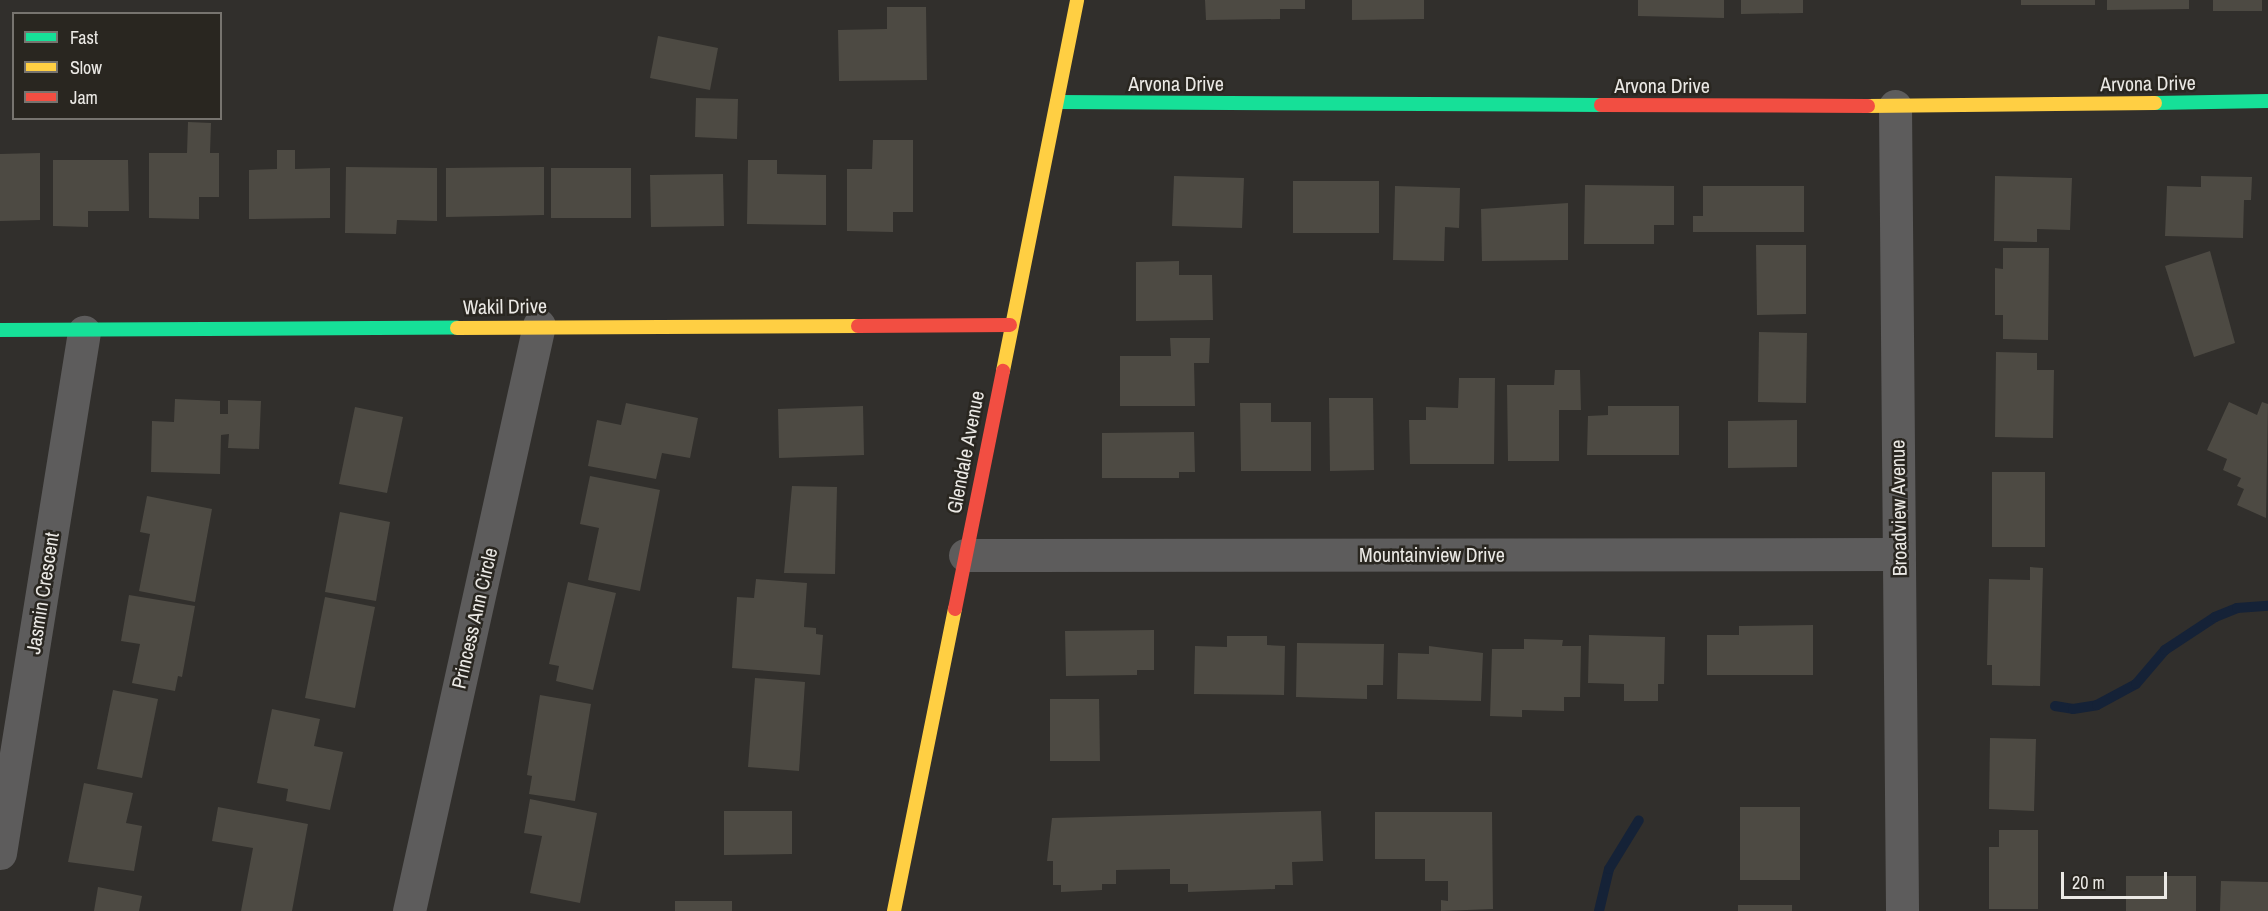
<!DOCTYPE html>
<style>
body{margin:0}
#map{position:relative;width:2268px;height:911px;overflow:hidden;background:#312f2c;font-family:"Archivo Narrow",sans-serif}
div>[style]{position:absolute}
.stream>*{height:10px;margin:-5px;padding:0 5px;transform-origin:5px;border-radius:5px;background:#152237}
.building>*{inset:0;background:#4d4a43}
.street>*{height:33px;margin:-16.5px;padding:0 16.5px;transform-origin:16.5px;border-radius:16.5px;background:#5d5c5c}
.fast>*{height:14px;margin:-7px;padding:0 7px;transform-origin:7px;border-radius:7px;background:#16e098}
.slow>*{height:14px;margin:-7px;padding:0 7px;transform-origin:7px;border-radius:7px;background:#ffcf43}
.jam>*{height:14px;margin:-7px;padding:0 7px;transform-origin:7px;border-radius:7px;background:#f24e42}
span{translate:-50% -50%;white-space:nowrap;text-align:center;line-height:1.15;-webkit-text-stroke:5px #292620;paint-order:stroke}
.street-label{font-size:20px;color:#ebe9e5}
.legend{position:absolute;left:12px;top:12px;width:210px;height:108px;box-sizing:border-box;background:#292620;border:2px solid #77746f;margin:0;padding:8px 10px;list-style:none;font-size:18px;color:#ebe9e5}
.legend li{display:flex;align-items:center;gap:12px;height:30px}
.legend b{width:30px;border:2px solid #77746f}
.scale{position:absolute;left:2061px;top:872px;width:106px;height:27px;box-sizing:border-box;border:3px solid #ebe9e5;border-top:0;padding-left:8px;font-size:18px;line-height:21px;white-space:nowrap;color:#ebe9e5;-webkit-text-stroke:4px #292620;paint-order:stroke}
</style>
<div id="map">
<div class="stream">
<div style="left:2055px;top:706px;width:18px;rotate:9deg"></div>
<div style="left:2073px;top:709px;width:24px;rotate:-9deg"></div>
<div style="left:2097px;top:705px;width:44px;rotate:-28.3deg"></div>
<div style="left:2136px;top:684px;width:45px;rotate:-49.5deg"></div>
<div style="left:2165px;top:650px;width:60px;rotate:-33.4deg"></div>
<div style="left:2215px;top:617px;width:24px;rotate:-22deg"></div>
<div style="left:2237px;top:608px;width:31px;rotate:-4deg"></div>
<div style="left:1599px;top:911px;width:43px;rotate:-76.6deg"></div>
<div style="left:1609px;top:869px;width:57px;rotate:-58.5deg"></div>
</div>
<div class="building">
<div style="clip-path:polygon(1205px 0,1305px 0,1305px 9px,1280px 9px,1280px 19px,1206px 20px)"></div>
<div style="clip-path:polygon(1352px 0,1424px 0,1424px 19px,1352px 20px)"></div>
<div style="clip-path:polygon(1638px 0,1724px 0,1724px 18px,1638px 16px)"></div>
<div style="clip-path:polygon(1741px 0,1803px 0,1803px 13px,1741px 14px)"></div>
<div style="clip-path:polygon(2021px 0,2095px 0,2095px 5px,2021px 5px)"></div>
<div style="clip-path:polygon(2107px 0,2189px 0,2189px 9px,2107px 10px)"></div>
<div style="clip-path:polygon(2213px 0,2262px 0,2262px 11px,2213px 11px)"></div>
<div style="clip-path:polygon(887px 7px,926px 7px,927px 80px,839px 81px,838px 30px,887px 29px)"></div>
<div style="clip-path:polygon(658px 36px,718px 48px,710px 90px,650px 78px)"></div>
<div style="clip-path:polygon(696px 98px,738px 99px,737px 139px,695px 137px)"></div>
<div style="clip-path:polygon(188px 122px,211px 123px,210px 153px,219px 153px,219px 197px,199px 197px,199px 219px,149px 218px,149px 153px,187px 153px)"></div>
<div style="clip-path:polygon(873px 140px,913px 140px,913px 212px,893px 212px,893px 232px,847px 231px,847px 169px,872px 169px)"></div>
<div style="clip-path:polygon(277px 150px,295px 150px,295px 169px,330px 168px,330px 218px,249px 219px,249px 170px,277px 169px)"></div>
<div style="clip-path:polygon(40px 153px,40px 220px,0 221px,0 154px)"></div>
<div style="clip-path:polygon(53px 160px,128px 160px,129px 211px,88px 211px,88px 227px,53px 226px)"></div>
<div style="clip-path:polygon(748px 160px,777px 160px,777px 174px,826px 175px,826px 225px,747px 224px)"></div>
<div style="clip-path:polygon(346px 167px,437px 168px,437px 221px,397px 220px,396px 234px,345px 233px)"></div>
<div style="clip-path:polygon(544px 167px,544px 215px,446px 217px,446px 168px)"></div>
<div style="clip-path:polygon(551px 168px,631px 168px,631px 218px,551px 218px)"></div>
<div style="clip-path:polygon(723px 174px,724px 226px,651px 227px,650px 175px)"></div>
<div style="clip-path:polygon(1174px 176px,1244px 178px,1242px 228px,1172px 226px)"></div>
<div style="clip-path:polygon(1995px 176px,2072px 178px,2070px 230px,2037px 229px,2037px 242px,1994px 241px)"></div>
<div style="clip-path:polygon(2201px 176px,2252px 177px,2251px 200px,2244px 200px,2243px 238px,2165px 236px,2167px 186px,2201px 187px)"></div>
<div style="clip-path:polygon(1293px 181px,1379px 181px,1379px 233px,1293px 233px)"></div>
<div style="clip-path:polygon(1585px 185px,1674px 186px,1674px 225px,1654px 225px,1654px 244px,1584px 244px)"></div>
<div style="clip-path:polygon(1395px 186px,1460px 188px,1459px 228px,1445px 227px,1444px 261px,1393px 260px)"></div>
<div style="clip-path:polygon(1703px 186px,1804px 186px,1804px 232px,1693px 232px,1693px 216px,1703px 216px)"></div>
<div style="clip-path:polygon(1568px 203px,1568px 260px,1482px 261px,1481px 209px)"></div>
<div style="clip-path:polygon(1756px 245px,1806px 245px,1806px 314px,1757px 315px)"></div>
<div style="clip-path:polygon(2003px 248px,2049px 248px,2048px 340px,2003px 339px,2003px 315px,1995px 315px,1995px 268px,2003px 269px)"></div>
<div style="clip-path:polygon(2210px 251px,2235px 343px,2194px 357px,2165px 266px)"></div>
<div style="clip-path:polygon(1179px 261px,1179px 275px,1212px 275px,1213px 320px,1136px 321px,1136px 262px)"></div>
<div style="clip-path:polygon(1759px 332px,1807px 333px,1806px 403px,1758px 402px)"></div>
<div style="clip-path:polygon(1170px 338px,1210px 338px,1209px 363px,1194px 363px,1195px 406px,1120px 406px,1120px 356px,1171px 356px)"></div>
<div style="clip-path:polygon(1996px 352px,2037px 353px,2037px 370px,2054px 370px,2053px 438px,1995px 437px)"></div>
<div style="clip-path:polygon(1555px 370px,1580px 370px,1581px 410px,1559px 410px,1559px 461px,1508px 461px,1507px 385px,1554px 385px)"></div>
<div style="clip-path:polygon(1459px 378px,1495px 378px,1494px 464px,1410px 464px,1409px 420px,1426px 420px,1426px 407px,1458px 408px)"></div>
<div style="clip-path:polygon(1329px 398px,1373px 398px,1374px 470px,1330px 471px)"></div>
<div style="clip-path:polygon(175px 399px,220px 401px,220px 414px,228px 414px,228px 400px,261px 401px,259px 449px,228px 448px,229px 434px,221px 435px,220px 474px,151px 472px,152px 421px,174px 422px)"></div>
<div style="clip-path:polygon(2229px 402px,2257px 415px,2262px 402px,2268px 404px,2266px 518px,2237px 505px,2244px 489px,2237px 486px,2241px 478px,2223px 470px,2227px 459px,2207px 450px)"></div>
<div style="clip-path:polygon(626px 403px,698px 418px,690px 458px,662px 453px,656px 479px,588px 466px,597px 420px,621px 425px)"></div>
<div style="clip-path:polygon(1240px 403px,1271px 403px,1271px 422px,1311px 422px,1311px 471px,1241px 471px)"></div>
<div style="clip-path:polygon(863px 406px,864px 455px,779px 458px,778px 409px)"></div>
<div style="clip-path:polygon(1608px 406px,1679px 406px,1679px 455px,1587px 455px,1588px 416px,1608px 415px)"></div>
<div style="clip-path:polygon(355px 407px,403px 417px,387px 493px,339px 484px)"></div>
<div style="clip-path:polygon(1797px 420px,1797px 467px,1728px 468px,1728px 421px)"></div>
<div style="clip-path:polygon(1194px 432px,1195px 472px,1179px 472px,1179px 478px,1102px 478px,1102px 433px)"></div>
<div style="clip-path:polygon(1992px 472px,2045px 472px,2045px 547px,1992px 547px)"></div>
<div style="clip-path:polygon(590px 476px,660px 490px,640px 591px,588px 580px,599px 528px,580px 524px)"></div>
<div style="clip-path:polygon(792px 486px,837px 487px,835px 574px,784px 573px)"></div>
<div style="clip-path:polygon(147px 496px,212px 509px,195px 602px,139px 591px,150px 534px,140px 532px)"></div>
<div style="clip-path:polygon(340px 512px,390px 522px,376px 601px,325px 592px)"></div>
<div style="clip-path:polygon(2030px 567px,2043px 568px,2040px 686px,1992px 685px,1992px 665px,1987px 665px,1989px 579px,2030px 580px)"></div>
<div style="clip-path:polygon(756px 579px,807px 583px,804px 627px,816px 628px,816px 634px,823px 635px,820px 675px,732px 668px,737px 597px,754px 598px)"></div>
<div style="clip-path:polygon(568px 582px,616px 593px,593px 690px,556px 681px,559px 666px,549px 664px)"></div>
<div style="clip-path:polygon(129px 595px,195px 606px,182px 677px,178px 676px,175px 691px,132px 683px,140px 644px,121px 641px)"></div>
<div style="clip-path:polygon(325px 597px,375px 607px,355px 708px,305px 698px)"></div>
<div style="clip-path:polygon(1813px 625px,1813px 675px,1707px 675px,1707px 635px,1739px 635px,1739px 626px)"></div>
<div style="clip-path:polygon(1154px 630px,1154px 670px,1137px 670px,1137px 675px,1066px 676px,1065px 631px)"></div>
<div style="clip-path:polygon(1589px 635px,1665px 637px,1664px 684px,1658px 684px,1658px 701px,1624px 701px,1624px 684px,1588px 683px)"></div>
<div style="clip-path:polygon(1227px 636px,1267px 636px,1267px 645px,1285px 646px,1284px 695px,1194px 694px,1195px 646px,1227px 647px)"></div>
<div style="clip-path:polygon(1524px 639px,1563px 640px,1562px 646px,1581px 646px,1580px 697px,1564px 697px,1564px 711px,1522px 710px,1522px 717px,1490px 716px,1492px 649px,1524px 649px)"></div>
<div style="clip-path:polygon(1297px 643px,1384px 644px,1383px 685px,1367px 685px,1367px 699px,1296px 697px)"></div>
<div style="clip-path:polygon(1429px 646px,1483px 653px,1481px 701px,1397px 699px,1398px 653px,1429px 654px)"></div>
<div style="clip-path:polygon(755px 678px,805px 682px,799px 771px,748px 767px)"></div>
<div style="clip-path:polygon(113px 690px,158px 699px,142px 778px,97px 769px)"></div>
<div style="clip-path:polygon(540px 695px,591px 704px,575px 801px,529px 794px,532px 776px,527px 775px)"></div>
<div style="clip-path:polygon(1050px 699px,1099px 699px,1100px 761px,1050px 761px)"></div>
<div style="clip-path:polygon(272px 709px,320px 719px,314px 746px,343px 752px,330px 810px,286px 801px,288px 789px,257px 783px)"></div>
<div style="clip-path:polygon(1990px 738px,2036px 739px,2034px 811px,1989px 809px)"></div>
<div style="clip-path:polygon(84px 783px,133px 793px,126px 823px,142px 826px,134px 871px,68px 862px)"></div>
<div style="clip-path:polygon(530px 799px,597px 813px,580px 903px,530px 893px,542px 836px,524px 833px)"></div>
<div style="clip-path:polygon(218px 807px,308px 824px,292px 911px,241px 911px,253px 848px,212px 841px)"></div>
<div style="clip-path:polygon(1740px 807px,1800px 807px,1800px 880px,1740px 880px)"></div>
<div style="clip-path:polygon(724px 811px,792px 811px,792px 854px,724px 855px)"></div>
<div style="clip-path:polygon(1321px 811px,1323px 861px,1292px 862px,1293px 885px,1275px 885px,1275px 889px,1188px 892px,1188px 884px,1170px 884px,1170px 869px,1116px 870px,1116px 884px,1102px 884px,1102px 890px,1061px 892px,1061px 885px,1053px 885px,1053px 861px,1047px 861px,1052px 818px)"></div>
<div style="clip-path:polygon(1375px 812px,1492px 812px,1493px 909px,1441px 911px,1441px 900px,1448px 901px,1448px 881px,1425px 881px,1425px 859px,1375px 859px)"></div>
<div style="clip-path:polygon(1999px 830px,2038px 830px,2038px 909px,1989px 909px,1989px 847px,1999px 847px)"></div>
<div style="clip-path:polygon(2126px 876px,2196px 876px,2196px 911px,2126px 911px)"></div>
<div style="clip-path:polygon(2221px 881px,2268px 882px,2268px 911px,2220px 911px)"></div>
<div style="clip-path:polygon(98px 887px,142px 896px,139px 911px,94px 911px)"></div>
<div style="clip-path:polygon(675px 901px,732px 901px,732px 911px,675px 911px)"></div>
<div style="clip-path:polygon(1738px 905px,1792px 905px,1792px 911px,1738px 911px)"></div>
</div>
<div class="street">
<div style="left:1895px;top:106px;width:805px;rotate:89.5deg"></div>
<div style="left:965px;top:555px;width:934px;rotate:-0.06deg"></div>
<div style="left:0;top:853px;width:528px;rotate:-80.84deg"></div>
<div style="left:409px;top:911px;width:600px;rotate:-77.49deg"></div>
</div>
<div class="fast">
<div style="left:1057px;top:102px;width:544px;rotate:0.32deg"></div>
<div style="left:2155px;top:103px;width:113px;rotate:-1deg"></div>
<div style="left:0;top:330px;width:457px;rotate:-0.3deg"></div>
</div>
<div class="slow">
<div style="left:1868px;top:106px;width:287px;rotate:-0.6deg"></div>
<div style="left:457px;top:328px;width:401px;rotate:-0.3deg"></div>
<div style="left:1003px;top:371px;width:378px;rotate:-78.7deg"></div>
<div style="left:894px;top:911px;width:308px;rotate:-78.6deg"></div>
</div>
<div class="jam">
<div style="left:1601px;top:105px;width:267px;rotate:0.2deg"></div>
<div style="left:858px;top:326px;width:152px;rotate:-0.4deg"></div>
<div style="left:955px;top:609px;width:243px;rotate:-78.6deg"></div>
</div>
<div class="street-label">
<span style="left:1176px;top:83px">Arvona Drive</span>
<span style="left:2148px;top:83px;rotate:-1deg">Arvona Drive</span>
<span style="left:1662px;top:85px">Arvona Drive</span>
<span style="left:505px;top:306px;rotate:-1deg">Wakil Drive</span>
<span style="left:965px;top:452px;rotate:-79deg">Glendale Avenue</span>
<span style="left:1898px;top:508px;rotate:-91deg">Broadview Avenue</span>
<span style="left:1432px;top:554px">Mountainview Drive</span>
<span style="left:42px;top:593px;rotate:-81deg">Jasmin Crescent</span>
<span style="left:474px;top:618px;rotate:-77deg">Princess Ann Circle</span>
</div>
<ul class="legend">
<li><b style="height:8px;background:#16e098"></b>Fast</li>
<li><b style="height:8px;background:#ffcf43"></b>Slow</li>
<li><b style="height:8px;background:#f24e42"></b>Jam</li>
</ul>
<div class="scale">20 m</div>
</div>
